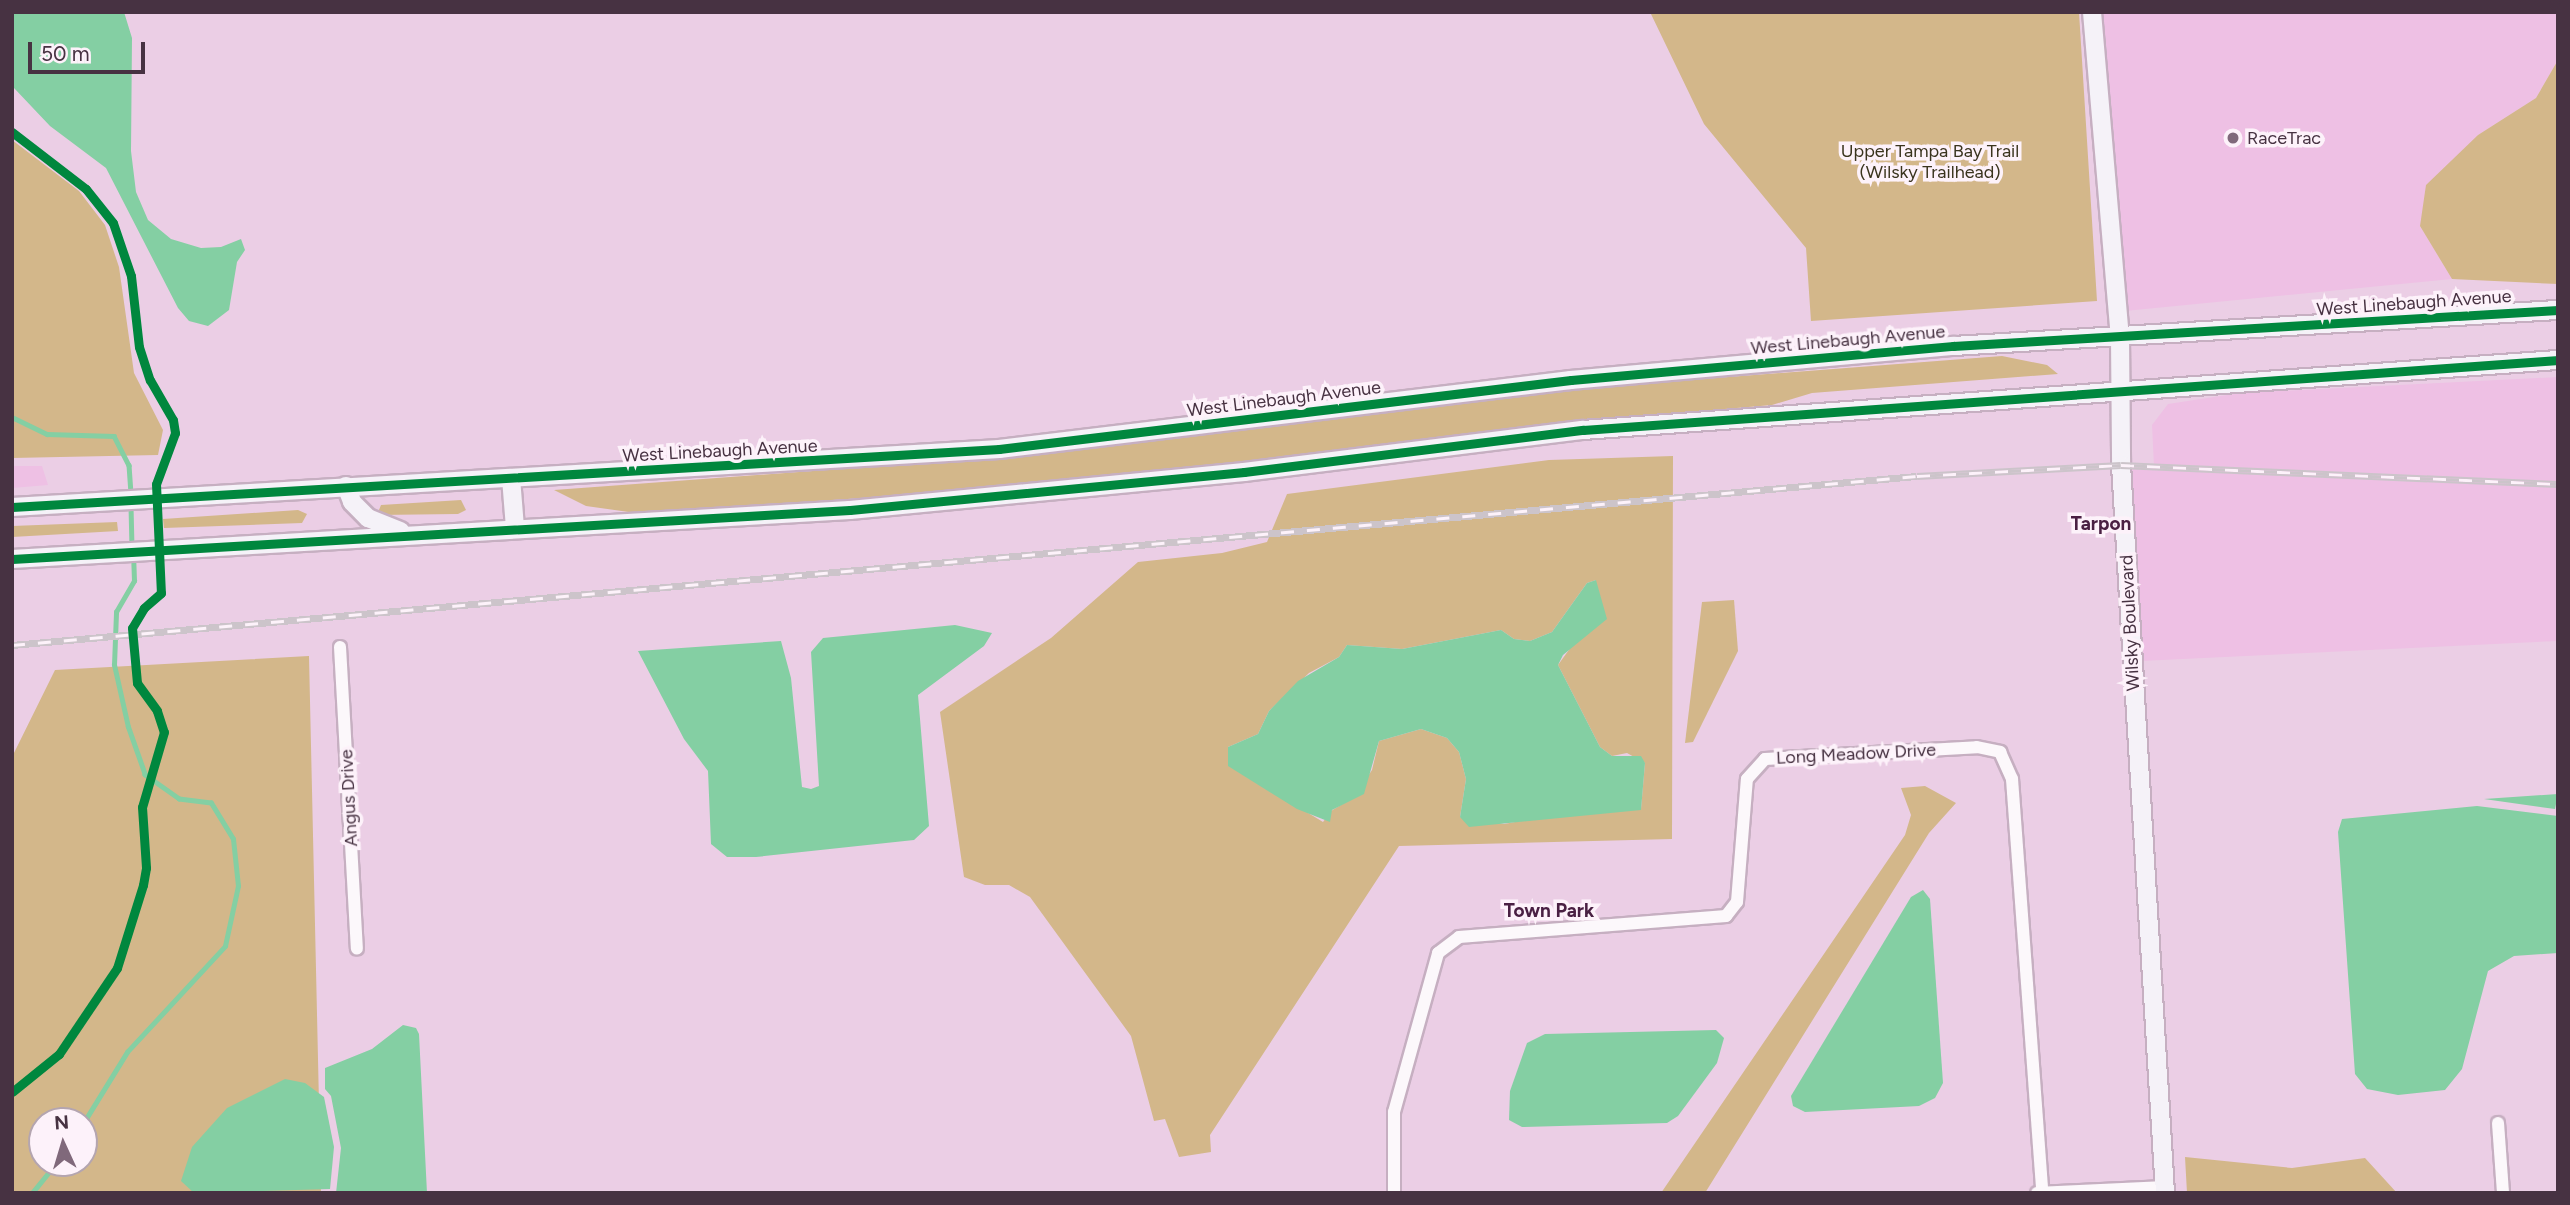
<!DOCTYPE html>
<style>
body{margin:0}
#map{position:relative;width:2570px;height:1205px;overflow:hidden;background:#ebcee5;font-family:Figtree,sans-serif}
div>[style]{position:absolute}
.built>*{inset:0;background:#eec0e4}
.green>*{inset:0;background:#d3b78a}
.water>*{inset:0;background:#84cfa3}
.stream>*{height:4.5px;margin:-2.25px;padding:0 2.25px;transform-origin:2.25px;border-radius:2.25px;background:#84cfa3}
.roads{filter:drop-shadow(2px 0 #c6afc1) drop-shadow(-2px 0 #c6afc1) drop-shadow(0 2px #c6afc1) drop-shadow(0 -2px #c6afc1)}
.street>*{height:12px;margin:-6px;padding:0 6px;transform-origin:6px;border-radius:6px;background:#fcf8fb}
.secondary>*{height:18px;margin:-9px;padding:0 9px;transform-origin:9px;border-radius:9px;background:#f5f2f8}
.rail>*{height:7px;margin-top:-3.5px;transform-origin:0;background:repeating-linear-gradient(90deg,#fdf2fa 0 13px,#ccc4ca 0 26px);box-sizing:border-box;border-block:2px solid #ccc4ca}
.cycleway>*{height:9px;margin:-4.5px;padding:0 4.5px;transform-origin:4.5px;border-radius:4.5px;background:#00873e}
.dots>*{width:19px;height:19px;translate:-50% -50%;box-sizing:border-box;border:4px solid #fdf2fa;border-radius:50%}
span{translate:-50% -50%;white-space:nowrap;text-align:center;line-height:1.15;-webkit-text-stroke:7px #fdf2fa;paint-order:stroke}
.poi-label{font-size:18px;color:#473242}
.left{translate:0 -50%;text-align:left}
.park-label{font-size:18px;color:#3a341e}
.street-label{font-size:18px;color:#473242}
.neighbourhood-label{font-size:19px;color:#4a2043;font-weight:700}
.frame{position:absolute;inset:0;border:14px solid #473242;pointer-events:none}
.north{position:absolute;left:28px;top:1107px;width:70px;height:70px;box-sizing:border-box;background:#fdf2fa;border:2px solid #b4a5b0;border-radius:50%;rotate:356deg;font-size:19px;font-weight:700;line-height:28px;text-align:center;color:#473242}
.north::after{content:'';display:block;margin:auto;width:24px;height:32px;background:#80697b;clip-path:polygon(50% 0,100% 100%,50% 72%,0 100%)}
.scale{position:absolute;left:28px;top:42px;width:117px;height:32px;box-sizing:border-box;border:4px solid #473242;border-top:0;padding-left:9px;font-size:21px;line-height:24px;white-space:nowrap;color:#473242;-webkit-text-stroke:5px #fdf2fa;paint-order:stroke}
</style>
<div id="map">
<div class="built">
<div style="clip-path:polygon(2100px 12px,2558px 12px,2558px 60px,2536px 98px,2478px 135px,2420px 226px,2452px 279px,2125px 311px)"></div>
<div style="clip-path:polygon(2558px 377px,2558px 641px,2141px 661px,2129px 466px,2154px 467px,2152px 425px,2168px 404px,2240px 393px)"></div>
<div style="clip-path:polygon(12px 466px,42px 466px,48px 485px,12px 488px)"></div>
</div>
<div class="green">
<div style="clip-path:polygon(1650px 12px,2079px 12px,2097px 301px,1811px 321px,1806px 248px,1704px 124px)"></div>
<div style="clip-path:polygon(2558px 60px,2558px 284px,2452px 279px,2420px 226px,2426px 185px,2478px 135px,2536px 98px)"></div>
<div style="clip-path:polygon(12px 140px,79px 191px,105px 225px,119px 267px,134px 373px,163px 430px,158px 455px,12px 458px)"></div>
<div style="clip-path:polygon(2002px 356px,2047px 365px,2058px 374px,1812px 393px,1772px 405px,1548px 424px,1169px 471px,922px 494px,636px 513px,586px 506px,554px 490px,1015px 456px,1612px 386px)"></div>
<div style="clip-path:polygon(evenodd,1673px 456px,1672px 839px,1399px 846px,1210px 1135px,1211px 1152px,1179px 1157px,1165px 1119px,1154px 1121px,1131px 1036px,1030px 897px,1009px 885px,985px 885px,964px 877px,940px 712px,1051px 638px,1138px 562px,1222px 553px,1267px 542px,1287px 494px,1549px 460px,1673px 456px,1596px 580px,1571px 647px,1558px 665px,1600px 747px,1612px 756px,1627px 753px,1645px 763px,1641px 809px,1560px 814px,1504px 824px,1460px 817px,1466px 779px,1459px 752px,1447px 738px,1421px 729px,1379px 741px,1372px 770px,1354px 797px,1331px 811px,1323px 822px,1244px 774px,1228px 747px,1258px 734px,1269px 711px,1309px 673px,1339px 657px,1347px 645px,1402px 649px,1501px 630px,1514px 639px,1530px 641px,1552px 632px,1587px 583px,1596px 580px)"></div>
<div style="clip-path:polygon(461px 500px,466px 510px,458px 514px,377px 515px,381px 505px)"></div>
<div style="clip-path:polygon(298px 510px,307px 514px,302px 523px,164px 528px,163px 519px)"></div>
<div style="clip-path:polygon(117px 522px,118px 531px,12px 537px,12px 526px)"></div>
<div style="clip-path:polygon(1734px 600px,1738px 651px,1693px 742px,1685px 743px,1702px 602px)"></div>
<div style="clip-path:polygon(evenodd,309px 656px,321px 1193px,12px 1193px,12px 757px,55px 670px,309px 656px,42px 1121px,84px 1121px,84px 1163px,42px 1163px,42px 1121px)"></div>
<div style="clip-path:polygon(1925px 786px,1956px 803px,1929px 833px,1705px 1193px,1661px 1193px,1905px 835px,1911px 815px,1901px 788px)"></div>
<div style="clip-path:polygon(2185px 1157px,2292px 1168px,2365px 1158px,2397px 1193px,2187px 1193px)"></div>
</div>
<div class="water">
<div style="clip-path:polygon(12px 12px,124px 12px,132px 38px,131px 151px,136px 192px,148px 220px,171px 239px,201px 248px,221px 247px,241px 239px,245px 250px,237px 262px,229px 310px,208px 326px,189px 321px,178px 308px,106px 168px,50px 126px,14px 88px)"></div>
<div style="clip-path:polygon(1596px 580px,1607px 619px,1563px 655px,1558px 665px,1600px 747px,1612px 756px,1641px 756px,1645px 763px,1641px 810px,1469px 827px,1460px 817px,1466px 779px,1459px 752px,1447px 738px,1421px 729px,1379px 741px,1364px 794px,1332px 810px,1330px 822px,1297px 809px,1228px 766px,1228px 747px,1258px 734px,1269px 711px,1298px 681px,1339px 657px,1347px 645px,1402px 649px,1501px 630px,1514px 639px,1530px 641px,1552px 632px,1587px 583px)"></div>
<div style="clip-path:polygon(955px 625px,992px 633px,984px 646px,918px 695px,929px 826px,914px 840px,756px 857px,727px 857px,711px 844px,708px 771px,684px 739px,638px 651px,781px 641px,791px 678px,802px 787px,811px 789px,819px 786px,811px 652px,823px 638px)"></div>
<div style="clip-path:polygon(2558px 794px,2555px 809px,2484px 799px)"></div>
<div style="clip-path:polygon(2477px 806px,2558px 816px,2558px 953px,2514px 956px,2488px 971px,2462px 1069px,2445px 1090px,2398px 1095px,2367px 1089px,2355px 1074px,2338px 832px,2342px 819px)"></div>
<div style="clip-path:polygon(1923px 890px,1930px 899px,1943px 1083px,1935px 1098px,1919px 1106px,1805px 1112px,1793px 1106px,1791px 1096px,1911px 897px)"></div>
<div style="clip-path:polygon(403px 1025px,416px 1028px,419px 1034px,427px 1193px,336px 1193px,341px 1148px,331px 1096px,325px 1089px,325px 1068px,372px 1049px)"></div>
<div style="clip-path:polygon(1716px 1030px,1724px 1038px,1717px 1063px,1678px 1116px,1667px 1123px,1522px 1127px,1509px 1120px,1510px 1091px,1527px 1043px,1545px 1034px)"></div>
<div style="clip-path:polygon(285px 1079px,305px 1083px,324px 1097px,334px 1147px,330px 1189px,194px 1193px,181px 1181px,192px 1147px,227px 1108px)"></div>
</div>
<div class="stream">
<div style="left:12px;top:417px;width:39px;rotate:26deg"></div>
<div style="left:47px;top:434px;width:67px;rotate:1.7deg"></div>
<div style="left:114px;top:436px;width:33px;rotate:63deg"></div>
<div style="left:129px;top:465px;width:32px;rotate:86deg"></div>
<div style="left:131px;top:506px;width:40px;rotate:88.6deg"></div>
<div style="left:84px;top:1122px;width:82px;rotate:-58.4deg"></div>
<div style="left:127px;top:1052px;width:144px;rotate:-47.2deg"></div>
<div style="left:225px;top:946px;width:61px;rotate:-77.8deg"></div>
<div style="left:238px;top:886px;width:47px;rotate:-96.1deg"></div>
<div style="left:233px;top:839px;width:42px;rotate:-121.4deg"></div>
<div style="left:211px;top:803px;width:32px;rotate:-173deg"></div>
<div style="left:179px;top:799px;width:42px;rotate:-144.8deg"></div>
<div style="left:145px;top:775px;width:51px;rotate:-109.5deg"></div>
<div style="left:128px;top:727px;width:64px;rotate:-102.7deg"></div>
<div style="left:114px;top:665px;width:53px;rotate:-87.8deg"></div>
<div style="left:116px;top:612px;width:36px;rotate:-60deg"></div>
<div style="left:134px;top:581px;width:26px;rotate:-92deg"></div>
<div style="left:32px;top:1193px;width:38px;rotate:-51deg"></div>
</div>
<div class="roads">
<div class="street">
<div style="left:340px;top:647px;width:302px;rotate:86.8deg"></div>
<div style="left:2498px;top:1123px;width:70px;rotate:85.9deg"></div>
<div style="left:1394px;top:1193px;width:81px;rotate:-90deg"></div>
<div style="left:1394px;top:1112px;width:165px;rotate:-74.5deg"></div>
<div style="left:1438px;top:953px;width:26px;rotate:-37deg"></div>
<div style="left:1459px;top:937px;width:268px;rotate:-4.5deg"></div>
<div style="left:1726px;top:916px;width:18px;rotate:-52deg"></div>
<div style="left:1737px;top:902px;width:123px;rotate:-85.4deg"></div>
<div style="left:1747px;top:779px;width:27px;rotate:-48deg"></div>
<div style="left:1765px;top:759px;width:212px;rotate:-3.2deg"></div>
<div style="left:1977px;top:747px;width:24px;rotate:12deg"></div>
<div style="left:2000px;top:752px;width:30px;rotate:66deg"></div>
<div style="left:2012px;top:779px;width:414px;rotate:85.8deg"></div>
<div style="left:2037px;top:1193px;width:128px;rotate:-2.7deg"></div>
</div>
<div class="secondary">
<div style="left:2092px;top:12px;width:327px;rotate:85.1deg"></div>
<div style="left:2120px;top:338px;width:127px;rotate:89.5deg"></div>
<div style="left:2121px;top:465px;width:729px;rotate:86.54deg"></div>
<div style="left:511px;top:478px;width:50px;rotate:85.4deg"></div>
<div style="left:346px;top:486px;width:17px;rotate:69deg"></div>
<div style="left:352px;top:502px;width:23px;rotate:45deg"></div>
<div style="left:368px;top:518px;width:35px;rotate:22deg"></div>
<div style="left:12px;top:507px;width:989px;rotate:-3.36deg"></div>
<div style="left:999px;top:449px;width:576px;rotate:-6.88deg"></div>
<div style="left:1571px;top:380px;width:384px;rotate:-5.1deg"></div>
<div style="left:1953px;top:346px;width:606px;rotate:-3.41deg"></div>
<div style="left:12px;top:559px;width:839px;rotate:-3.35deg"></div>
<div style="left:850px;top:510px;width:396px;rotate:-5.5deg"></div>
<div style="left:1244px;top:472px;width:342px;rotate:-7.1deg"></div>
<div style="left:1583px;top:430px;width:978px;rotate:-4.11deg"></div>
</div>
</div>
<div class="rail">
<div style="left:12px;top:645px;width:1912px;rotate:-5.07deg"></div>
<div style="left:1917px;top:476px;width:204px;rotate:-3.1deg"></div>
<div style="left:2121px;top:465px;width:437px;rotate:2.5deg"></div>
</div>
<div class="cycleway">
<div style="left:12px;top:132px;width:93px;rotate:37.6deg"></div>
<div style="left:86px;top:189px;width:43px;rotate:51.5deg"></div>
<div style="left:113px;top:223px;width:56px;rotate:71.2deg"></div>
<div style="left:131px;top:276px;width:71px;rotate:83.6deg"></div>
<div style="left:139px;top:347px;width:35px;rotate:72deg"></div>
<div style="left:150px;top:380px;width:46px;rotate:60.1deg"></div>
<div style="left:173px;top:420px;width:13px;rotate:81deg"></div>
<div style="left:175px;top:433px;width:54px;rotate:110.4deg"></div>
<div style="left:156px;top:484px;width:109px;rotate:87.4deg"></div>
<div style="left:161px;top:593px;width:23px;rotate:139deg"></div>
<div style="left:144px;top:608px;width:23px;rotate:121deg"></div>
<div style="left:132px;top:628px;width:55px;rotate:84.8deg"></div>
<div style="left:137px;top:683px;width:34px;rotate:54deg"></div>
<div style="left:157px;top:711px;width:22px;rotate:72deg"></div>
<div style="left:164px;top:732px;width:78px;rotate:106.3deg"></div>
<div style="left:142px;top:807px;width:61px;rotate:86.2deg"></div>
<div style="left:146px;top:868px;width:17px;rotate:100deg"></div>
<div style="left:143px;top:885px;width:87px;rotate:107.4deg"></div>
<div style="left:117px;top:968px;width:104px;rotate:124deg"></div>
<div style="left:59px;top:1054px;width:60px;rotate:141deg"></div>
<div style="left:12px;top:507px;width:989px;rotate:-3.36deg"></div>
<div style="left:999px;top:449px;width:576px;rotate:-6.88deg"></div>
<div style="left:1571px;top:380px;width:384px;rotate:-5.1deg"></div>
<div style="left:1953px;top:346px;width:606px;rotate:-3.41deg"></div>
<div style="left:12px;top:559px;width:839px;rotate:-3.35deg"></div>
<div style="left:850px;top:510px;width:396px;rotate:-5.5deg"></div>
<div style="left:1244px;top:472px;width:342px;rotate:-7.1deg"></div>
<div style="left:1583px;top:430px;width:978px;rotate:-4.11deg"></div>
</div>
<div class="dots">
<div style="left:2233px;top:138px;background:#80697b"></div>
</div>
<div class="poi-label">
<span class="left" style="left:2247px;top:138px">RaceTrac</span>
</div>
<div class="park-label">
<span style="left:1930px;top:162px">Upper Tampa Bay Trail<br>(Wilsky Trailhead)</span>
</div>
<div class="street-label">
<span style="left:2414px;top:303px;rotate:-4deg">West Linebaugh Avenue</span>
<span style="left:1848px;top:340px;rotate:-5deg">West Linebaugh Avenue</span>
<span style="left:1284px;top:399px;rotate:-7deg">West Linebaugh Avenue</span>
<span style="left:720px;top:451px;rotate:-3deg">West Linebaugh Avenue</span>
<span style="left:2130px;top:623px;rotate:-93deg">Wilsky Boulevard</span>
<span style="left:1856px;top:754px;rotate:-3deg">Long Meadow Drive</span>
<span style="left:349px;top:798px;rotate:-93deg">Angus Drive</span>
</div>
<div class="neighbourhood-label">
<span style="left:2101px;top:524px">Tarpon</span>
<span style="left:1549px;top:911px">Town Park</span>
</div>
<div class="frame"></div>
<div class="north">N</div>
<div class="scale">50 m</div>
</div>
